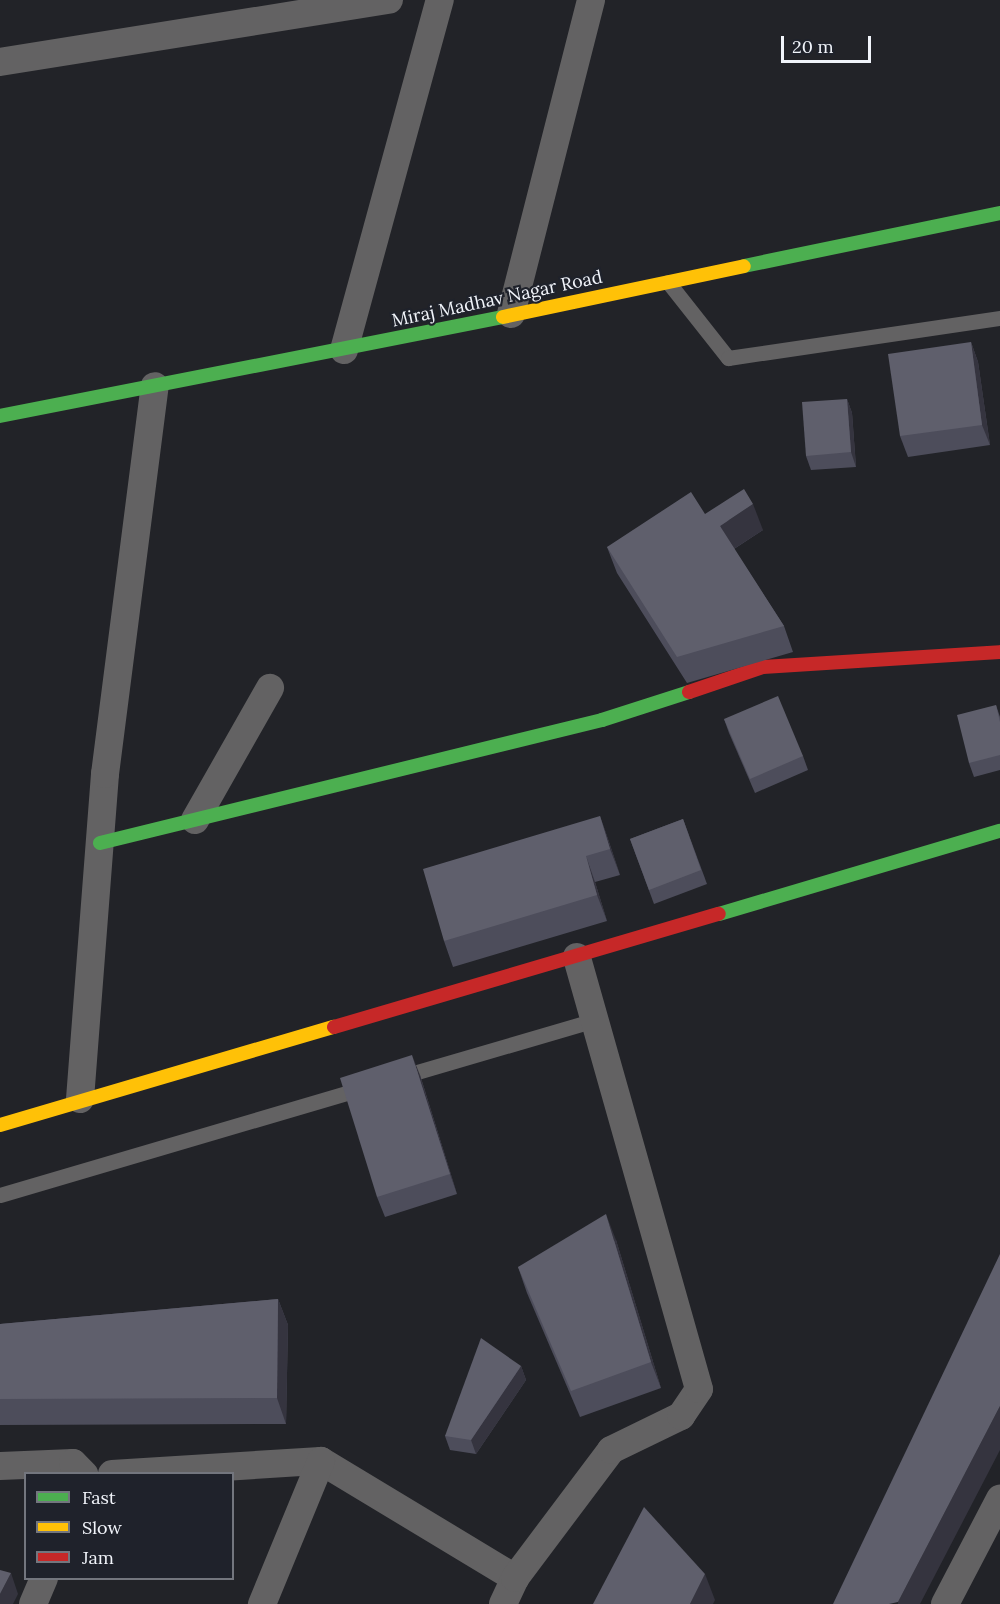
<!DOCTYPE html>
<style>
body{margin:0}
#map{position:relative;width:1000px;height:1604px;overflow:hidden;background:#222328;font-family:Lora,serif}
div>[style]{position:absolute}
.lane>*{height:15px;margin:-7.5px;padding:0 7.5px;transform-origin:7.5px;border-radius:7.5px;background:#636263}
.street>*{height:28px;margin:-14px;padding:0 14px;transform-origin:14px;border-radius:14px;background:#636263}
.fast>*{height:14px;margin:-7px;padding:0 7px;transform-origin:7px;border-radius:7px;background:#4caf50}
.slow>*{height:14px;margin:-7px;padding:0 7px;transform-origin:7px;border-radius:7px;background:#ffc107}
.jam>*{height:14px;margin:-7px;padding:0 7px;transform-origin:7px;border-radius:7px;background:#c62828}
.wall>*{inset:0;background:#4d4d5b}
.shaded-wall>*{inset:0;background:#35343f}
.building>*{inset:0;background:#5f5f6c}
span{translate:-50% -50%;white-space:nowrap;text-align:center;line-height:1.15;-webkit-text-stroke:4.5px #1f222b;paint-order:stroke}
.street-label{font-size:18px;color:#f1f4fa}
.legend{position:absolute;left:24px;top:1472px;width:210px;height:108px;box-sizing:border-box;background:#1f222b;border:2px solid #73767e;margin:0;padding:8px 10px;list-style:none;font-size:18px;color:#f1f4fa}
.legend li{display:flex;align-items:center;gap:12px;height:30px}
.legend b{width:30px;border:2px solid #73767e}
.scale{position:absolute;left:781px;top:36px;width:90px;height:27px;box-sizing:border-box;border:3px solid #f1f4fa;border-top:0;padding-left:8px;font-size:18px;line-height:21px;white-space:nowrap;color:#f1f4fa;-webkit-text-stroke:4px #1f222b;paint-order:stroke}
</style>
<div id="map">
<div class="lane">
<div style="left:668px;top:282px;width:97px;rotate:51.7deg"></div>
<div style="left:728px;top:358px;width:275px;rotate:-8.4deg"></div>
<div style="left:400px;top:1077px;width:203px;rotate:-16.3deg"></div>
<div style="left:0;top:1195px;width:378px;rotate:-16.4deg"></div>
</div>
<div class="street">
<div style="left:0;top:62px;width:394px;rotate:-9.1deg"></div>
<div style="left:511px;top:314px;width:324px;rotate:-75.7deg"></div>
<div style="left:344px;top:350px;width:363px;rotate:-74.7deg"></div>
<div style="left:195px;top:820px;width:152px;rotate:-60.4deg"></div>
<div style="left:80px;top:1099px;width:326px;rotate:-85.6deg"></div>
<div style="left:105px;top:774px;width:391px;rotate:-82.7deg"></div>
<div style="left:321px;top:1461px;width:227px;rotate:31.1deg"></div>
<div style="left:0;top:1466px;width:73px;rotate:-2.4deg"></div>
<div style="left:73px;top:1463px;width:16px;rotate:45deg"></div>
<div style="left:112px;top:1474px;width:209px;rotate:-3.6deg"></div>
<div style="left:321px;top:1461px;width:155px;rotate:112.4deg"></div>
<div style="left:33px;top:1604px;width:28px;rotate:-67deg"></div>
<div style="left:503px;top:1604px;width:29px;rotate:-65deg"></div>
<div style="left:515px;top:1578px;width:160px;rotate:-53.1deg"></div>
<div style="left:611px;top:1450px;width:78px;rotate:-25.9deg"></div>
<div style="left:681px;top:1416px;width:32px;rotate:-56deg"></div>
<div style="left:699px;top:1389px;width:449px;rotate:-105.8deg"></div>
<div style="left:945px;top:1604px;width:119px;rotate:-62.4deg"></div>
</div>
<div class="fast">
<div style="left:744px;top:266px;width:261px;rotate:-11.7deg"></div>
<div style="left:0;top:416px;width:513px;rotate:-11.13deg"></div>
<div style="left:100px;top:843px;width:517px;rotate:-13.77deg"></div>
<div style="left:602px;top:720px;width:91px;rotate:-17.8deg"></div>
<div style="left:719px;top:914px;width:293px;rotate:-16.5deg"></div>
</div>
<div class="slow">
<div style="left:503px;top:317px;width:246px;rotate:-11.9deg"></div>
<div style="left:0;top:1125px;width:348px;rotate:-16.4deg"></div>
</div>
<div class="jam">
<div style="left:689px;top:692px;width:78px;rotate:-18.7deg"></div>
<div style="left:763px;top:667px;width:237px;rotate:-3.6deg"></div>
<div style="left:334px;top:1027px;width:401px;rotate:-16.4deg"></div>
</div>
<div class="wall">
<div style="clip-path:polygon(971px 342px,978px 362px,990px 445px,908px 457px,900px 436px)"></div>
<div style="clip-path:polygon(847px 399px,852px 413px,856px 467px,811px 470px,806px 456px)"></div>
<div style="clip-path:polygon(705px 514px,763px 530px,734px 549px,784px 626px,793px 652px,687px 683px,617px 573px,607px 547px)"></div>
<div style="clip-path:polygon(996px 705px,1000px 717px,1000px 770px,974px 777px,969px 763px)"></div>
<div style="clip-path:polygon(724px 719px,803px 756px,808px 770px,755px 793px,729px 733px)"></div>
<div style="clip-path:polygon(600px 816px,609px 842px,620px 875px,595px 882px,607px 921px,453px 967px,444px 941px)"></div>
<div style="clip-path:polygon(683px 819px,707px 884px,654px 904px,630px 839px)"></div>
<div style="clip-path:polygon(420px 1075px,457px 1194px,385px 1217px,377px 1197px)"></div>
<div style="clip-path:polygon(616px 1240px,661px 1388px,580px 1417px,527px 1293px,518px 1267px)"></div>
<div style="clip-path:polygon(278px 1299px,288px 1325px,286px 1424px,0 1425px,0 1324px)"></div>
<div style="clip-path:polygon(521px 1366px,526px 1380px,476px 1454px,450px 1450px,445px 1436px)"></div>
</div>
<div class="shaded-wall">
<div style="clip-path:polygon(971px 342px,978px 362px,990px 445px,982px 425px)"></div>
<div style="clip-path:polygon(847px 399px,852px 413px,856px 467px,851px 452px)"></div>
<div style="clip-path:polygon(753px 504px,763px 530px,729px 552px,720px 526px)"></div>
<div style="clip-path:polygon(600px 816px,609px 842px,620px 875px,610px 849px)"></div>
<div style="clip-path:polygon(586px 856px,595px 882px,607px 921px,597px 895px)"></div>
<div style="clip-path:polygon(412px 1055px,420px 1075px,457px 1194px,450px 1174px)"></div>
<div style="clip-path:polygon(606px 1214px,616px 1240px,661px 1388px,651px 1362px)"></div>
<div style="clip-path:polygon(278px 1299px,288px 1325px,286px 1424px,277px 1398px)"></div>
<div style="clip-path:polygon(521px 1366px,526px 1380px,476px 1454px,471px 1440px)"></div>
<div style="clip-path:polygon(1000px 1406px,1000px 1450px,920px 1604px,898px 1604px,898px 1602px)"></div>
<div style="clip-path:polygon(11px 1573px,18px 1594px,13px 1604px,0 1604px,0 1594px)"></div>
<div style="clip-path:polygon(705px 1574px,715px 1600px,713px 1604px,690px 1604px)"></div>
</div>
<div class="building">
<div style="clip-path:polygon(971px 342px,982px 425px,900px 436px,888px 354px)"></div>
<div style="clip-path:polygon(847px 399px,851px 452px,806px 456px,802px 402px)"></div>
<div style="clip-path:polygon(744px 489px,753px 504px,720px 526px,784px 626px,677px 657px,607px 547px,691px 492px,705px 514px)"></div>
<div style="clip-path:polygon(778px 696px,803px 756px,750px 779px,724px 719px)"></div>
<div style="clip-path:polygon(996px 705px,1000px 722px,1000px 755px,969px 763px,957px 715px)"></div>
<div style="clip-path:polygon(600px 816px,610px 849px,586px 856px,597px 895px,444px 941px,423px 869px)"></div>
<div style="clip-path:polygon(683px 819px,701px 870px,649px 890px,630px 839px)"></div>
<div style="clip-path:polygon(412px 1055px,450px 1174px,377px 1197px,340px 1078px)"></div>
<div style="clip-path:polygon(606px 1214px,651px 1362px,571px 1391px,518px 1267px)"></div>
<div style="clip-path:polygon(1000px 1254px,1000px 1406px,898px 1602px,889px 1604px,833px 1604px)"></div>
<div style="clip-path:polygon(278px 1299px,277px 1398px,0 1399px,0 1324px)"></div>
<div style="clip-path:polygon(481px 1338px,521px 1366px,471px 1440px,445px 1436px)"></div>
<div style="clip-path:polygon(644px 1507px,705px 1574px,690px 1604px,593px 1604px)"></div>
<div style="clip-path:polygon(0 1570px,11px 1573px,0 1594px)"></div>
</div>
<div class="street-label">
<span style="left:497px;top:299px;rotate:-12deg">Miraj Madhav Nagar Road</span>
</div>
<ul class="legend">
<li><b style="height:8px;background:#4caf50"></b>Fast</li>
<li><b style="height:8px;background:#ffc107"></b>Slow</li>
<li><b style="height:8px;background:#c62828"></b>Jam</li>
</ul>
<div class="scale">20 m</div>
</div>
